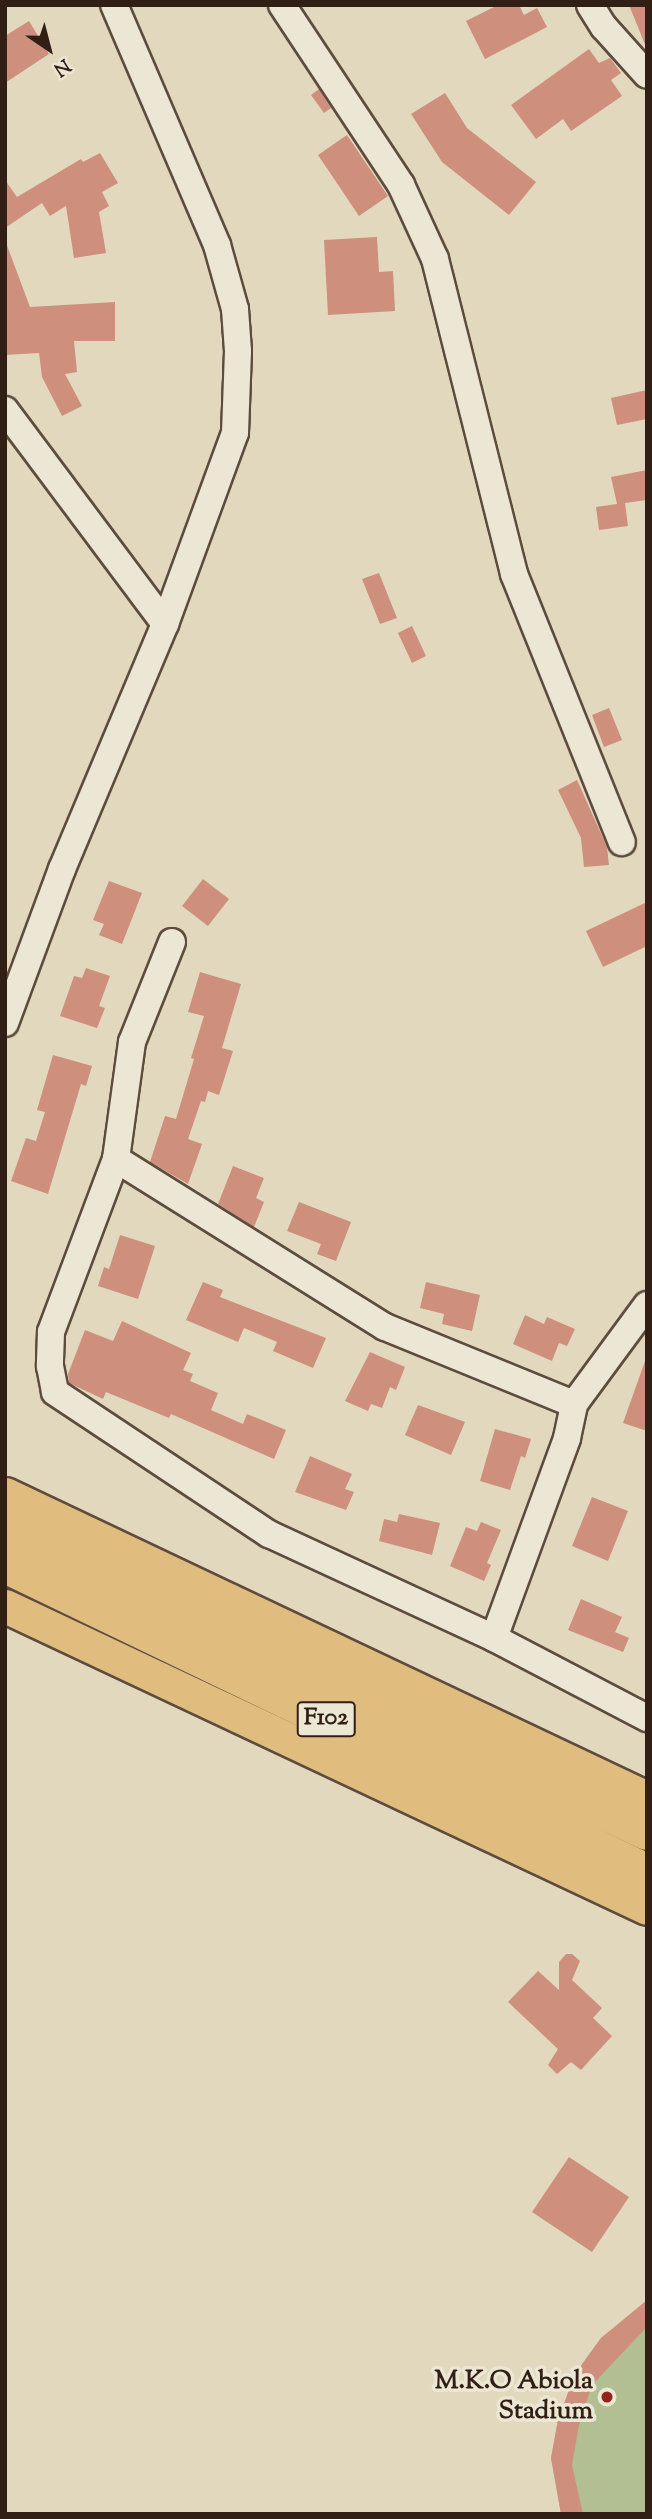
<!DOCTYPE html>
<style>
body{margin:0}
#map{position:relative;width:652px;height:2519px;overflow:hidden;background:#e1d8bd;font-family:"Sorts Mill Goudy",serif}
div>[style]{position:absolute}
.green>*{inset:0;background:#b1bf93}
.building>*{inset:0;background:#cf8f7d}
.roads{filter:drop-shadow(2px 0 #5d4c3e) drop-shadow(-2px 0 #5d4c3e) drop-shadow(0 2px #5d4c3e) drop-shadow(0 -2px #5d4c3e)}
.minor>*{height:26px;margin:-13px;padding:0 13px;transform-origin:13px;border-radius:13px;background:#ece6d4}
.major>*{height:33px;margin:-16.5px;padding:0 16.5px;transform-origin:16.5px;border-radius:16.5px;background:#e0bc7e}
.highway>*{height:38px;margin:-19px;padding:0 19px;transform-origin:19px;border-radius:19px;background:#e0bc7e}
.dots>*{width:19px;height:19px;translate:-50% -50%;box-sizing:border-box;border:4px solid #ece6d4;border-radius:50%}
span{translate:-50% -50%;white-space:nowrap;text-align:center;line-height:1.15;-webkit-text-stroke:7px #ece6d4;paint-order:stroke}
.shield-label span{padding:2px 5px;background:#ece6d4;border:2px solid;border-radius:5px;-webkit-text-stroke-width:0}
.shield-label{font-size:24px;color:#311e14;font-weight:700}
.poi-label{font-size:26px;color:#311e14;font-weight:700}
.right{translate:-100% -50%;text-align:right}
.frame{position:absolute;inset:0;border:7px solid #311e14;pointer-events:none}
.north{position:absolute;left:14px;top:14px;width:70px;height:70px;-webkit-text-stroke:5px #ece6d4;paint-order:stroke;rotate:145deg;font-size:19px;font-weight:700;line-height:28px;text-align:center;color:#311e14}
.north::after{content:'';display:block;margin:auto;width:24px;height:32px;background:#311e14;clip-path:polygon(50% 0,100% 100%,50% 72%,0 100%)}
</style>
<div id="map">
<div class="green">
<div style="clip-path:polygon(647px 2302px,647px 2514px,561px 2514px,551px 2458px,558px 2420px,575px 2374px,601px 2338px)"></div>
</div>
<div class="building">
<div style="clip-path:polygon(498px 5px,519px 5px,524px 15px,537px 8px,547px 27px,485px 59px,466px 21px)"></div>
<div style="clip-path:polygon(629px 5px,647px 5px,647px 47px,646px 47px)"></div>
<div style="clip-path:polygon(29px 21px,49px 54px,5px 83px,5px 36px)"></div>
<div style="clip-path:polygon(589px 49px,599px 63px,610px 58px,621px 73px,611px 80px,622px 96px,571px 131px,563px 119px,536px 139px,511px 105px)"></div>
<div style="clip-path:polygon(319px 89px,331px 108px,324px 113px,311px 95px)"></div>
<div style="clip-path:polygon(445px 93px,467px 128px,536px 182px,509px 215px,442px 162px,411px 114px)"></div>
<div style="clip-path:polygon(347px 135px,388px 196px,359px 216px,318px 155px)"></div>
<div style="clip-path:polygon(100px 153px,118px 183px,102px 192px,109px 206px,99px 212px,106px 253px,74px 258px,66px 206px,50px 216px,42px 203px,5px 228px,5px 180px,17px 197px,81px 159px,83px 162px)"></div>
<div style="clip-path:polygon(377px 237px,379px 272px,393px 271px,395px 311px,328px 315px,324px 240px)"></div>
<div style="clip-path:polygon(5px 240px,30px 307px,115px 302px,115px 341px,74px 341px,77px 372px,65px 374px,82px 406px,62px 416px,42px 377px,39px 353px,5px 355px)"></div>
<div style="clip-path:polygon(647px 390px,647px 419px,617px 425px,611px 398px)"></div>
<div style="clip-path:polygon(647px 470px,647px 500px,618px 504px,625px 503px,628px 526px,599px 530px,596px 507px,617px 504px,611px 477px)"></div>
<div style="clip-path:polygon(379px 573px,397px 618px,380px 624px,362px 579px)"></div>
<div style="clip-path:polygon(412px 626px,426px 656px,412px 663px,398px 633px)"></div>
<div style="clip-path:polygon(609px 708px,622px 740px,604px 747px,592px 715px)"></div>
<div style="clip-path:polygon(577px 780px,607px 847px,609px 865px,584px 867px,581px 838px,558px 790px)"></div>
<div style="clip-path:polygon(203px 879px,229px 899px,208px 926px,182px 906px)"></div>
<div style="clip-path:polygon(109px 881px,142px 893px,122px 944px,99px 935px,104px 924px,93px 920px)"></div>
<div style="clip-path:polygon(647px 902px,647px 946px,603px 967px,586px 931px)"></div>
<div style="clip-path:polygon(86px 968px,110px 976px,99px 1006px,105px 1008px,97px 1028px,60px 1016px,74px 976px,82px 978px)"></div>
<div style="clip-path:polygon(200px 972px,241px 984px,222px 1048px,233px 1051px,219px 1095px,208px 1091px,205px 1102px,201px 1101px,188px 1139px,202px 1144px,188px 1184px,150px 1162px,165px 1116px,176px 1119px,194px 1059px,191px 1058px,204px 1016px,188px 1012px)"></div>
<div style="clip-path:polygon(53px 1055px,92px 1066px,86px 1086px,81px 1084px,48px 1194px,11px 1181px,26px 1138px,36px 1141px,45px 1112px,37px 1110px)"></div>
<div style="clip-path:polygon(233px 1166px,264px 1178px,256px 1198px,264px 1202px,254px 1227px,218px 1204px)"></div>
<div style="clip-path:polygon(299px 1202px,351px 1222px,336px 1261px,317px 1254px,321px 1244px,287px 1231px)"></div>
<div style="clip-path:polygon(120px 1235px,155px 1246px,138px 1299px,98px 1286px,104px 1267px,109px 1269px)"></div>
<div style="clip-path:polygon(203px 1282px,223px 1290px,220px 1297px,326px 1338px,313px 1368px,273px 1351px,277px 1342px,244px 1328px,238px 1342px,186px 1320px)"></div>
<div style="clip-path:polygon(426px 1282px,480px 1295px,472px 1331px,442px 1324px,444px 1314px,420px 1308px)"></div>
<div style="clip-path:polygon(525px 1315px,544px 1324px,547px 1317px,575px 1329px,567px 1346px,559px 1343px,552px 1361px,513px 1344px)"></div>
<div style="clip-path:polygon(122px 1321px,191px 1353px,183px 1370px,193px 1374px,190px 1381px,218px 1393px,211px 1410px,243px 1424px,247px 1414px,286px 1430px,274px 1459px,171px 1414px,169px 1418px,106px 1392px,103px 1399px,69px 1383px,68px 1374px,85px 1330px,113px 1341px)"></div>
<div style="clip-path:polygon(370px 1352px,405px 1367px,396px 1390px,390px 1387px,382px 1408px,371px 1404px,368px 1411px,345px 1401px)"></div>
<div style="clip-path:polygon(645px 1361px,647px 1361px,647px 1431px,623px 1423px)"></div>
<div style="clip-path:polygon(418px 1405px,465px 1422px,451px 1455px,405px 1435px)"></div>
<div style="clip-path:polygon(495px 1429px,531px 1439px,525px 1458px,521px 1456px,510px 1490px,480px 1481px)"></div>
<div style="clip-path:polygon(310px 1456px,352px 1474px,345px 1489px,354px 1492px,346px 1510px,295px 1492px)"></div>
<div style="clip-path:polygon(592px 1497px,628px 1511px,608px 1561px,572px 1546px)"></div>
<div style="clip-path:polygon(399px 1514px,440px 1523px,432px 1555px,379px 1541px,384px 1519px,397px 1522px)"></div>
<div style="clip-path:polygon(481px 1522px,501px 1530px,487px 1563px,491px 1565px,484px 1581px,450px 1566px,466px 1527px,477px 1531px)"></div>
<div style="clip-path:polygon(581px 1599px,622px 1617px,615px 1632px,629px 1638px,623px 1652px,568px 1630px)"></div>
<div style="clip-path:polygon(566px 1954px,572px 1954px,580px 1961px,572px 1980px,602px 2008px,593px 2018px,612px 2036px,581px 2070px,571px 2062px,557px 2074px,548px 2065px,558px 2049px,508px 2002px,538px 1971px,559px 1990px,559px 1962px)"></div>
<div style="clip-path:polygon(569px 2157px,629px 2197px,592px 2252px,532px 2212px)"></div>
<div style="clip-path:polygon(647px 2300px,647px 2327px,592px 2385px,579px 2425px,572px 2465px,583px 2514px,561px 2514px,551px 2458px,558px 2420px,575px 2374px,601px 2338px)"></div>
</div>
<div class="roads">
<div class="minor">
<div style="left:282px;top:5px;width:216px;rotate:56.5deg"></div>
<div style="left:401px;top:185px;width:81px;rotate:65.3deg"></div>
<div style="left:435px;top:259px;width:325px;rotate:75.9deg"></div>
<div style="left:514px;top:574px;width:289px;rotate:68.1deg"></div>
<div style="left:590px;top:5px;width:26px;rotate:58deg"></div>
<div style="left:604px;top:27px;width:64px;rotate:48.1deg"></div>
<div style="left:5px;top:410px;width:267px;rotate:53.2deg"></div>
<div style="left:172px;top:942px;width:108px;rotate:111.8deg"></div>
<div style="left:132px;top:1042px;width:118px;rotate:97.8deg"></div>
<div style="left:116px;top:1159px;width:185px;rotate:110.6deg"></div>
<div style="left:51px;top:1332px;width:34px;rotate:92deg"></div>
<div style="left:50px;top:1366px;width:26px;rotate:79deg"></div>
<div style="left:55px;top:1392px;width:257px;rotate:33.6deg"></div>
<div style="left:269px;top:1534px;width:248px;rotate:24.8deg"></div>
<div style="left:494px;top:1638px;width:173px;rotate:27.6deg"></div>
<div style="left:5px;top:1023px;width:164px;rotate:-69.7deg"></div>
<div style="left:62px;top:869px;width:266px;rotate:-67.2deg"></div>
<div style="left:165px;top:624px;width:203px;rotate:-69.9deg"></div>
<div style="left:235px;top:433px;width:82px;rotate:-87.9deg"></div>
<div style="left:238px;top:351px;width:42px;rotate:-94.1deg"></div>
<div style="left:235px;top:309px;width:66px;rotate:-105.7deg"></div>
<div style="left:217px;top:245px;width:261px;rotate:-113.2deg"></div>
<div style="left:116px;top:1159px;width:317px;rotate:32deg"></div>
<div style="left:385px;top:1327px;width:204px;rotate:22.2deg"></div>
<div style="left:494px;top:1638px;width:213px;rotate:-69.9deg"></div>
<div style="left:567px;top:1438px;width:35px;rotate:-78deg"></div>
<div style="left:574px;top:1404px;width:123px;rotate:-53.6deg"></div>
</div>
<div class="major">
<div style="left:5px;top:1494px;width:710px;rotate:25.34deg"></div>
<div style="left:5px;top:1606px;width:709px;rotate:25.19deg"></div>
</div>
<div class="highway">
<div style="left:5px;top:1532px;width:708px;rotate:24.97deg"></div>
<div style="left:5px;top:1564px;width:712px;rotate:25.7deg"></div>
</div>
</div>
<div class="dots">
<div style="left:607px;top:2397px;background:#8f2418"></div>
</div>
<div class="shield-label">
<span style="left:326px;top:1719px">F102</span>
</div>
<div class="poi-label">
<span class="right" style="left:593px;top:2397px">M.K.O Abiola<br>Stadium</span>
</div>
<div class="frame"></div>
<div class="north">N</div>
</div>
